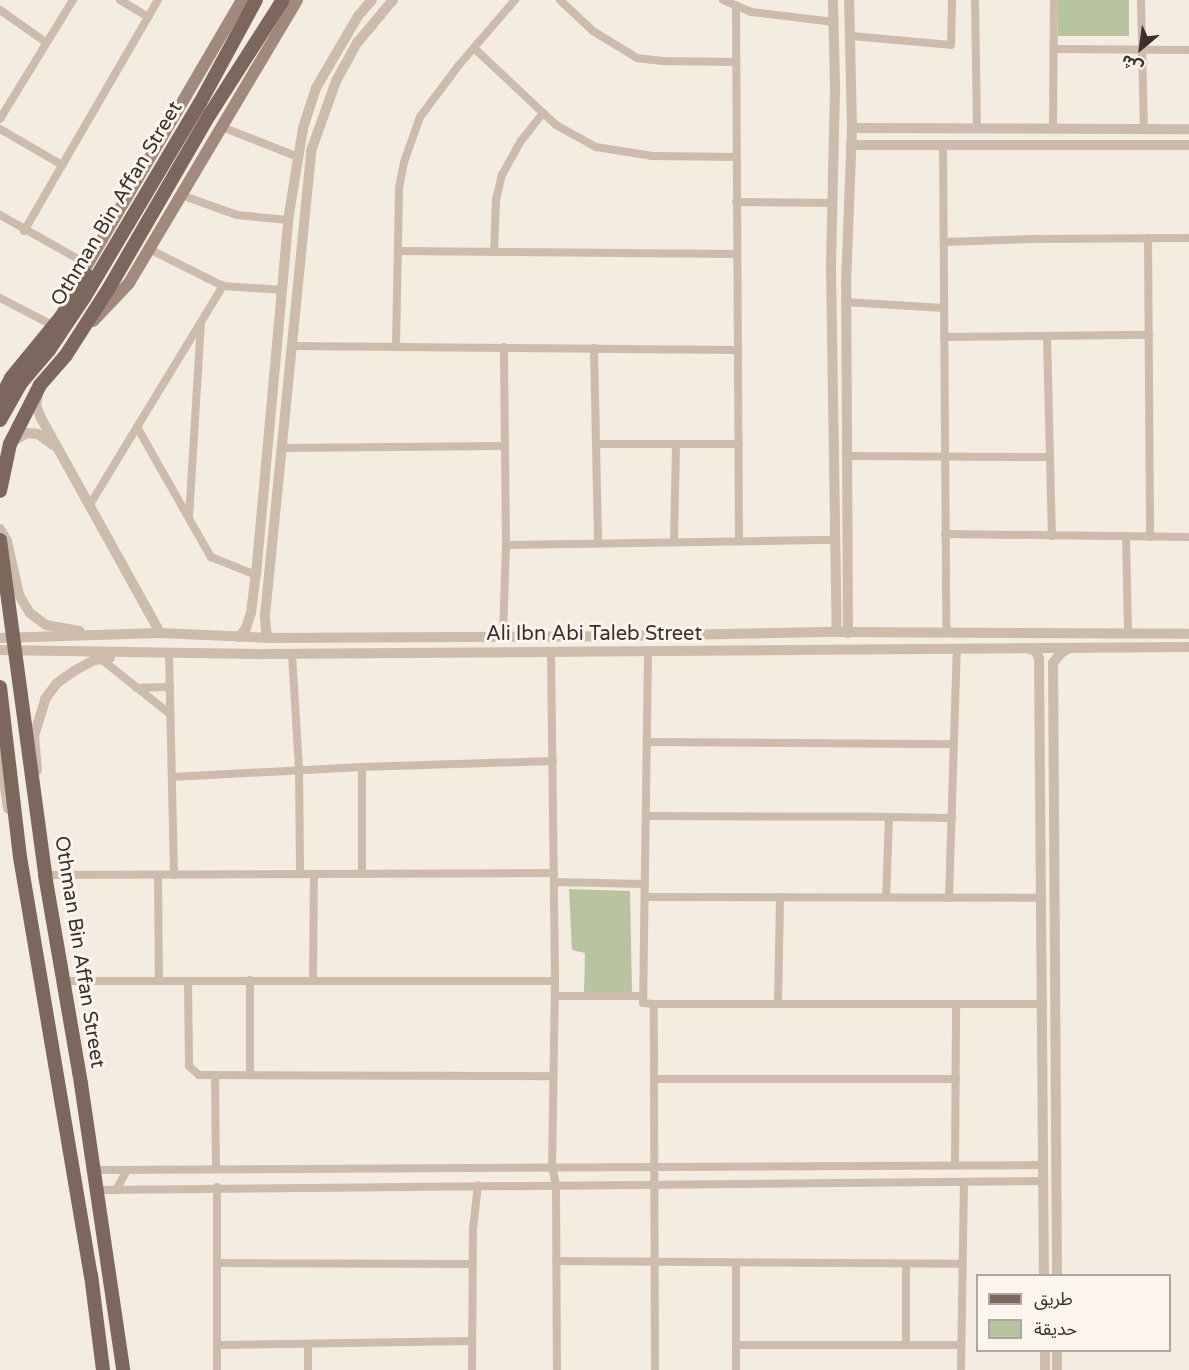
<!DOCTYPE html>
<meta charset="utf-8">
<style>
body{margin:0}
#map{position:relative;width:1189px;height:1370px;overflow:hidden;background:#f4ebe1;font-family:"Varela Round","Noto Sans Arabic",sans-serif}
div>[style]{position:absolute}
.green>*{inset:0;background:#b8c4a0}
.minor>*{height:8px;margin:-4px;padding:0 4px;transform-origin:4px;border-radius:4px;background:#cdbbac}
.tertiary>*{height:10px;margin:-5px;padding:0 5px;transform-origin:5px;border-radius:5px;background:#cdbbac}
.secondary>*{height:12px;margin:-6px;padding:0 6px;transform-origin:6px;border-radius:6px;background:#a18a7d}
.primary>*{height:14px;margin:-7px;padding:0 7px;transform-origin:7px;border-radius:7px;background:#7d675c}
span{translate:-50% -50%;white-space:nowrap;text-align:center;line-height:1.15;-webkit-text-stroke:6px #fbf5ee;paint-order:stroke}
.street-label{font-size:20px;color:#3b302b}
.legend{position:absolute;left:976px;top:1274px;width:195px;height:78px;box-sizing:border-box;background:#fbf5ee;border:2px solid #aea6a0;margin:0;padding:8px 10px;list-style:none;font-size:18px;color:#3b302b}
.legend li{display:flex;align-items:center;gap:12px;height:30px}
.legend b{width:30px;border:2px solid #aea6a0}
.north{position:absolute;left:1111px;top:18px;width:60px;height:60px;-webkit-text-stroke:4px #fbf5ee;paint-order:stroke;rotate:209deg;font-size:16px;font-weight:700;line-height:24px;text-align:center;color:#3b302b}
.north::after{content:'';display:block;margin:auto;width:21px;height:27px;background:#3b302b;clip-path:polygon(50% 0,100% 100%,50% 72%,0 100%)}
</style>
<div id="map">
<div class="green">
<div style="clip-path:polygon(1058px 0,1129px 0,1129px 36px,1058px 36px)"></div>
<div style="clip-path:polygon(569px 889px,630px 891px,632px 992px,584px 992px,585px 953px,572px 950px)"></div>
</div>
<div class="minor">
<div style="left:120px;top:0;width:33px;rotate:31deg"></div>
<div style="left:560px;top:0;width:45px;rotate:43.2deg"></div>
<div style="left:593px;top:31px;width:52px;rotate:31.5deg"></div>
<div style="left:637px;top:58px;width:25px;rotate:7deg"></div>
<div style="left:662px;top:61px;width:73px;rotate:0.8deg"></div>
<div style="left:723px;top:0;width:30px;rotate:23deg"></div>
<div style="left:751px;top:12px;width:84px;rotate:6.9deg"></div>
<div style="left:975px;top:0;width:128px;rotate:89.1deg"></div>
<div style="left:1141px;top:0;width:129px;rotate:88.7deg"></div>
<div style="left:736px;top:5px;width:534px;rotate:89.68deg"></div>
<div style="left:0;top:10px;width:57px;rotate:35.1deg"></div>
<div style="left:851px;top:36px;width:100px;rotate:5.1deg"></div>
<div style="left:951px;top:45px;width:45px;rotate:-88.7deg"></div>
<div style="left:474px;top:48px;width:112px;rotate:43.2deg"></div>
<div style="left:556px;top:125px;width:46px;rotate:28.8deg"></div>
<div style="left:596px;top:147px;width:57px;rotate:9.1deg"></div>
<div style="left:652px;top:156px;width:84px;rotate:0.7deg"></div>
<div style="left:1054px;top:49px;width:135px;rotate:0.4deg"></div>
<div style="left:0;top:119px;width:140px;rotate:-58.5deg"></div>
<div style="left:222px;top:127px;width:82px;rotate:21.5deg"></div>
<div style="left:1053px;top:128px;width:128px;rotate:-89.6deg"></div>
<div style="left:0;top:129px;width:72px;rotate:30.1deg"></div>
<div style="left:943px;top:146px;width:487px;rotate:89.6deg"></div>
<div style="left:181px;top:195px;width:59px;rotate:19.7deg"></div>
<div style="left:237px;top:215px;width:51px;rotate:5.6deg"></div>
<div style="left:736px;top:202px;width:97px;rotate:0.6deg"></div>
<div style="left:0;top:215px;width:100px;rotate:29.4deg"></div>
<div style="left:24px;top:231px;width:267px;rotate:-59.9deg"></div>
<div style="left:1148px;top:238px;width:299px;rotate:89.6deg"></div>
<div style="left:944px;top:242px;width:91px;rotate:-1.9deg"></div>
<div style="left:1035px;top:239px;width:154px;rotate:-0.4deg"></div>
<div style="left:149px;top:249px;width:83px;rotate:26.6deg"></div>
<div style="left:223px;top:286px;width:60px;rotate:3.8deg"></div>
<div style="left:398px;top:251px;width:339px;rotate:0.5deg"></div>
<div style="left:494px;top:252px;width:52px;rotate:-87.8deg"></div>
<div style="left:496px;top:200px;width:26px;rotate:-77deg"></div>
<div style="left:502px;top:175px;width:39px;rotate:-61deg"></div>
<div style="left:521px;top:141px;width:36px;rotate:-52deg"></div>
<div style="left:0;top:298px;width:59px;rotate:27.4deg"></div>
<div style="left:846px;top:302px;width:98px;rotate:3.5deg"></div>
<div style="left:1047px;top:336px;width:200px;rotate:88.6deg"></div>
<div style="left:944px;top:337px;width:205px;rotate:-0.6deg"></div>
<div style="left:291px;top:346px;width:447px;rotate:0.5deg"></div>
<div style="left:396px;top:346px;width:158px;rotate:-88.9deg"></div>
<div style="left:399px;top:188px;width:26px;rotate:-79deg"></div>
<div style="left:404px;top:162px;width:48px;rotate:-70.4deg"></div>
<div style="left:420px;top:117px;width:65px;rotate:-53.1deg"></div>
<div style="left:459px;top:65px;width:86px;rotate:-49.3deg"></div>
<div style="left:594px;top:348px;width:194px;rotate:88.8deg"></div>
<div style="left:137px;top:427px;width:150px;rotate:60.4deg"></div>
<div style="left:211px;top:557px;width:48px;rotate:21.8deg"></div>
<div style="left:596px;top:444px;width:143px"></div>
<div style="left:281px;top:448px;width:223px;rotate:-0.5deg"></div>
<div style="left:846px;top:456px;width:204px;rotate:0.3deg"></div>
<div style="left:89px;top:506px;width:258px;rotate:-58.7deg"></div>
<div style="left:189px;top:518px;width:194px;rotate:-86.5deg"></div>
<div style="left:945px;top:534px;width:244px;rotate:0.7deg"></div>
<div style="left:1126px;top:536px;width:97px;rotate:88.8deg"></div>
<div style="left:674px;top:541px;width:97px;rotate:-88.8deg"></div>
<div style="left:506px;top:545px;width:329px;rotate:-0.9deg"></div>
<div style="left:503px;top:636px;width:91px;rotate:-88.1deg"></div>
<div style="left:506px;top:545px;width:198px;rotate:-90.6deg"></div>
<div style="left:551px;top:652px;width:329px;rotate:89.3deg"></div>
<div style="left:555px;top:981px;width:186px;rotate:90.9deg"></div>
<div style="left:552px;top:1167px;width:18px;rotate:77deg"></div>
<div style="left:556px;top:1185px;width:185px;rotate:89.7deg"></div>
<div style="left:648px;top:652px;width:351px;rotate:90.8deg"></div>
<div style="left:643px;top:1003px;width:11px;rotate:5deg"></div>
<div style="left:169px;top:654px;width:221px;rotate:88.7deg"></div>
<div style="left:292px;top:654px;width:116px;rotate:86.5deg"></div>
<div style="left:299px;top:770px;width:104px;rotate:89.4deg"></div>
<div style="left:101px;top:659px;width:88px;rotate:38.6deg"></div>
<div style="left:137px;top:688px;width:33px;rotate:-2deg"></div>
<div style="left:647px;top:742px;width:307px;rotate:0.4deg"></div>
<div style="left:172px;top:777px;width:190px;rotate:-3deg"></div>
<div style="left:362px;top:767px;width:191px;rotate:-1.8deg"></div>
<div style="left:646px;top:816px;width:243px;rotate:0.2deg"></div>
<div style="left:889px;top:817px;width:80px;rotate:92.1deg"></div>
<div style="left:889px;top:817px;width:63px;rotate:0.9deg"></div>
<div style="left:362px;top:874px;width:107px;rotate:-90deg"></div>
<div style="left:45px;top:875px;width:509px;rotate:-0.23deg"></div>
<div style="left:158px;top:875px;width:105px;rotate:89.5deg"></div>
<div style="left:554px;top:882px;width:91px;rotate:1.3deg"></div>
<div style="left:645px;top:897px;width:397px;rotate:0.1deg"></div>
<div style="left:949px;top:898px;width:249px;rotate:-88.2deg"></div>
<div style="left:313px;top:979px;width:105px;rotate:-89.5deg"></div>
<div style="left:250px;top:980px;width:95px;rotate:90deg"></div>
<div style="left:64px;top:981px;width:491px"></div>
<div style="left:188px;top:981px;width:85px;rotate:89.3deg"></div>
<div style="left:189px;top:1066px;width:13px;rotate:42deg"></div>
<div style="left:199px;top:1075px;width:354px;rotate:0.2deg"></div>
<div style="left:555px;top:996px;width:88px"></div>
<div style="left:778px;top:1004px;width:107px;rotate:-88.9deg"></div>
<div style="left:215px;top:1075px;width:94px;rotate:89.4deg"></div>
<div style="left:655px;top:1079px;width:301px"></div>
<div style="left:955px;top:1165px;width:161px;rotate:-89.6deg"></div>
<div style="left:94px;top:1170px;width:950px;rotate:-0.3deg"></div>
<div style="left:217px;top:1187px;width:183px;rotate:90deg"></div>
<div style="left:97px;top:1190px;width:947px;rotate:-0.54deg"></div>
<div style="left:116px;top:1190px;width:23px;rotate:-61deg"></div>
<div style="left:556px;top:1261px;width:406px;rotate:0.4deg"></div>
<div style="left:217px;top:1263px;width:255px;rotate:0.2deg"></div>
<div style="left:736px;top:1263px;width:107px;rotate:90deg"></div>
<div style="left:308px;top:1344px;width:26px;rotate:90deg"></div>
<div style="left:218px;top:1345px;width:253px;rotate:-0.9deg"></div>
<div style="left:737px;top:1345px;width:224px"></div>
<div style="left:906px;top:1345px;width:81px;rotate:-90deg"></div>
<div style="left:472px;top:1370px;width:141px;rotate:-89.6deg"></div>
<div style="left:473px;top:1229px;width:44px;rotate:-83.5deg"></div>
<div style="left:655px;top:1370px;width:366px;rotate:-90.2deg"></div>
<div style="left:654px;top:1004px;width:389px"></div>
<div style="left:961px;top:1370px;width:188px;rotate:-89.1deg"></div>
</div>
<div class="tertiary">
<div style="left:833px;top:0;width:89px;rotate:88.7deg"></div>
<div style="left:835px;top:89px;width:180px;rotate:91.3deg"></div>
<div style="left:831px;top:269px;width:363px;rotate:89.1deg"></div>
<div style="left:852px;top:128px;width:337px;rotate:0.2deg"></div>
<div style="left:851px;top:145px;width:338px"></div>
<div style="left:38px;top:393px;width:12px;rotate:99deg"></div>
<div style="left:36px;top:405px;width:14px;rotate:69deg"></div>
<div style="left:41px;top:418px;width:246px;rotate:61deg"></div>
<div style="left:10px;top:443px;width:20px;rotate:-30deg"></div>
<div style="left:27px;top:433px;width:11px;rotate:5deg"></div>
<div style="left:38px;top:434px;width:19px;rotate:36deg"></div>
<div style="left:0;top:529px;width:14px;rotate:60deg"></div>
<div style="left:7px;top:541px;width:55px;rotate:77.5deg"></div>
<div style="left:19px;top:595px;width:21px;rotate:59deg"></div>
<div style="left:30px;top:613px;width:20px;rotate:37deg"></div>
<div style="left:46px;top:625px;width:34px;rotate:10deg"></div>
<div style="left:848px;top:633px;width:349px;rotate:-90.3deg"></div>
<div style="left:846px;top:284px;width:156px;rotate:-87.8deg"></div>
<div style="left:852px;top:128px;width:128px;rotate:-91.3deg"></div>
<div style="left:239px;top:637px;width:11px;rotate:-52deg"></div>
<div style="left:246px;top:628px;width:16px;rotate:-72deg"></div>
<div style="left:251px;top:613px;width:38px;rotate:-83deg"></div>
<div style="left:256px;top:575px;width:356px;rotate:-84.8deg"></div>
<div style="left:288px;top:220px;width:93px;rotate:-80.7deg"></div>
<div style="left:303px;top:128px;width:42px;rotate:-72deg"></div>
<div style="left:316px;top:88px;width:83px;rotate:-59.7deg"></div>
<div style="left:358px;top:16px;width:21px;rotate:-49deg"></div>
<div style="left:0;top:638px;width:160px;rotate:-1.8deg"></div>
<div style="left:160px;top:633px;width:109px;rotate:2.6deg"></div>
<div style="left:269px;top:638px;width:352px;rotate:-0.3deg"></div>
<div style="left:621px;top:636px;width:216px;rotate:-1.1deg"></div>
<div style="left:837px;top:632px;width:352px;rotate:0.3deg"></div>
<div style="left:269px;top:638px;width:8px;rotate:-113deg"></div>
<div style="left:266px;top:631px;width:16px;rotate:-94deg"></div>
<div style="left:265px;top:615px;width:466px;rotate:-84.3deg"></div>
<div style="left:311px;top:151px;width:74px;rotate:-70.3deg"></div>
<div style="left:336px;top:81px;width:43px;rotate:-61.1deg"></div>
<div style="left:357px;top:43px;width:56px;rotate:-50.1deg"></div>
<div style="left:1029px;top:649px;width:7px;rotate:16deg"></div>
<div style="left:1036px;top:651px;width:9px;rotate:69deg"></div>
<div style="left:1039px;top:659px;width:617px;rotate:89.54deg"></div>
<div style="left:0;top:650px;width:264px;rotate:0.9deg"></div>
<div style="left:264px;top:654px;width:925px;rotate:-0.43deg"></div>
<div style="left:0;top:755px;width:54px;rotate:81.4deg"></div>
<div style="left:37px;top:770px;width:34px;rotate:-95deg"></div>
<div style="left:34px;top:736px;width:39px;rotate:-73deg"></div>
<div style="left:45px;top:699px;width:20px;rotate:-53deg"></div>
<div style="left:57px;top:683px;width:21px;rotate:-35deg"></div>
<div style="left:74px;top:671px;width:23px;rotate:-29deg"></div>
<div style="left:94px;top:660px;width:16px;rotate:-7deg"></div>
<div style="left:1057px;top:1276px;width:613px;rotate:-90.37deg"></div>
<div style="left:1053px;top:663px;width:13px;rotate:-51deg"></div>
<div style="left:1061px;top:653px;width:10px;rotate:-29deg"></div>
<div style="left:1045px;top:1350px;width:20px;rotate:90deg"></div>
<div style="left:1057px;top:1350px;width:20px;rotate:90deg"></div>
</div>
<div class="secondary">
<div style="left:76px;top:284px;width:329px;rotate:-59.7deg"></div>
<div style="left:93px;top:321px;width:52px;rotate:-46.5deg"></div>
<div style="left:129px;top:283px;width:329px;rotate:-59.3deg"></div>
</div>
<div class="primary">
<div style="left:0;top:399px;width:24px;rotate:-62deg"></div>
<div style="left:11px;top:378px;width:79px;rotate:-50.7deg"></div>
<div style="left:61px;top:317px;width:49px;rotate:-57.6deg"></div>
<div style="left:0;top:420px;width:43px;rotate:-60.4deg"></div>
<div style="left:21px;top:383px;width:43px;rotate:-49.7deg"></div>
<div style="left:49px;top:350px;width:63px;rotate:-56.1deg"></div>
<div style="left:84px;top:298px;width:227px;rotate:-59.3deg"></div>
<div style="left:200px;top:103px;width:117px;rotate:-61.5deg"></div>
<div style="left:0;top:491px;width:48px;rotate:-78deg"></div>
<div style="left:10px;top:444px;width:66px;rotate:-63deg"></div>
<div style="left:40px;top:385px;width:40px;rotate:-49deg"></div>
<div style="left:66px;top:355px;width:80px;rotate:-57.3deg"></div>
<div style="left:109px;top:288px;width:201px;rotate:-59.9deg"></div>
<div style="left:210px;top:114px;width:135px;rotate:-57.4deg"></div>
<div style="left:0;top:540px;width:338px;rotate:82.3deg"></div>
<div style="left:45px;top:875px;width:212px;rotate:80.2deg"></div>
<div style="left:81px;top:1084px;width:289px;rotate:81.6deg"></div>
<div style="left:0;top:687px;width:171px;rotate:83.3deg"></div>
<div style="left:20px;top:857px;width:424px;rotate:80.4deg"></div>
<div style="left:91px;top:1275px;width:96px;rotate:82.8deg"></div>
</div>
<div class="street-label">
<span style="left:117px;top:204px;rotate:-59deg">Othman Bin Affan Street</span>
<span style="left:594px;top:634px">Ali Ibn Abi Taleb Street</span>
<span style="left:79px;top:952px;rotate:81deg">Othman Bin Affan Street</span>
</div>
<ul class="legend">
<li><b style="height:8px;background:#7d675c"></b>طريق</li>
<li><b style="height:16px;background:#b8c4a0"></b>حديقة</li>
</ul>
<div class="north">ش</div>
</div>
